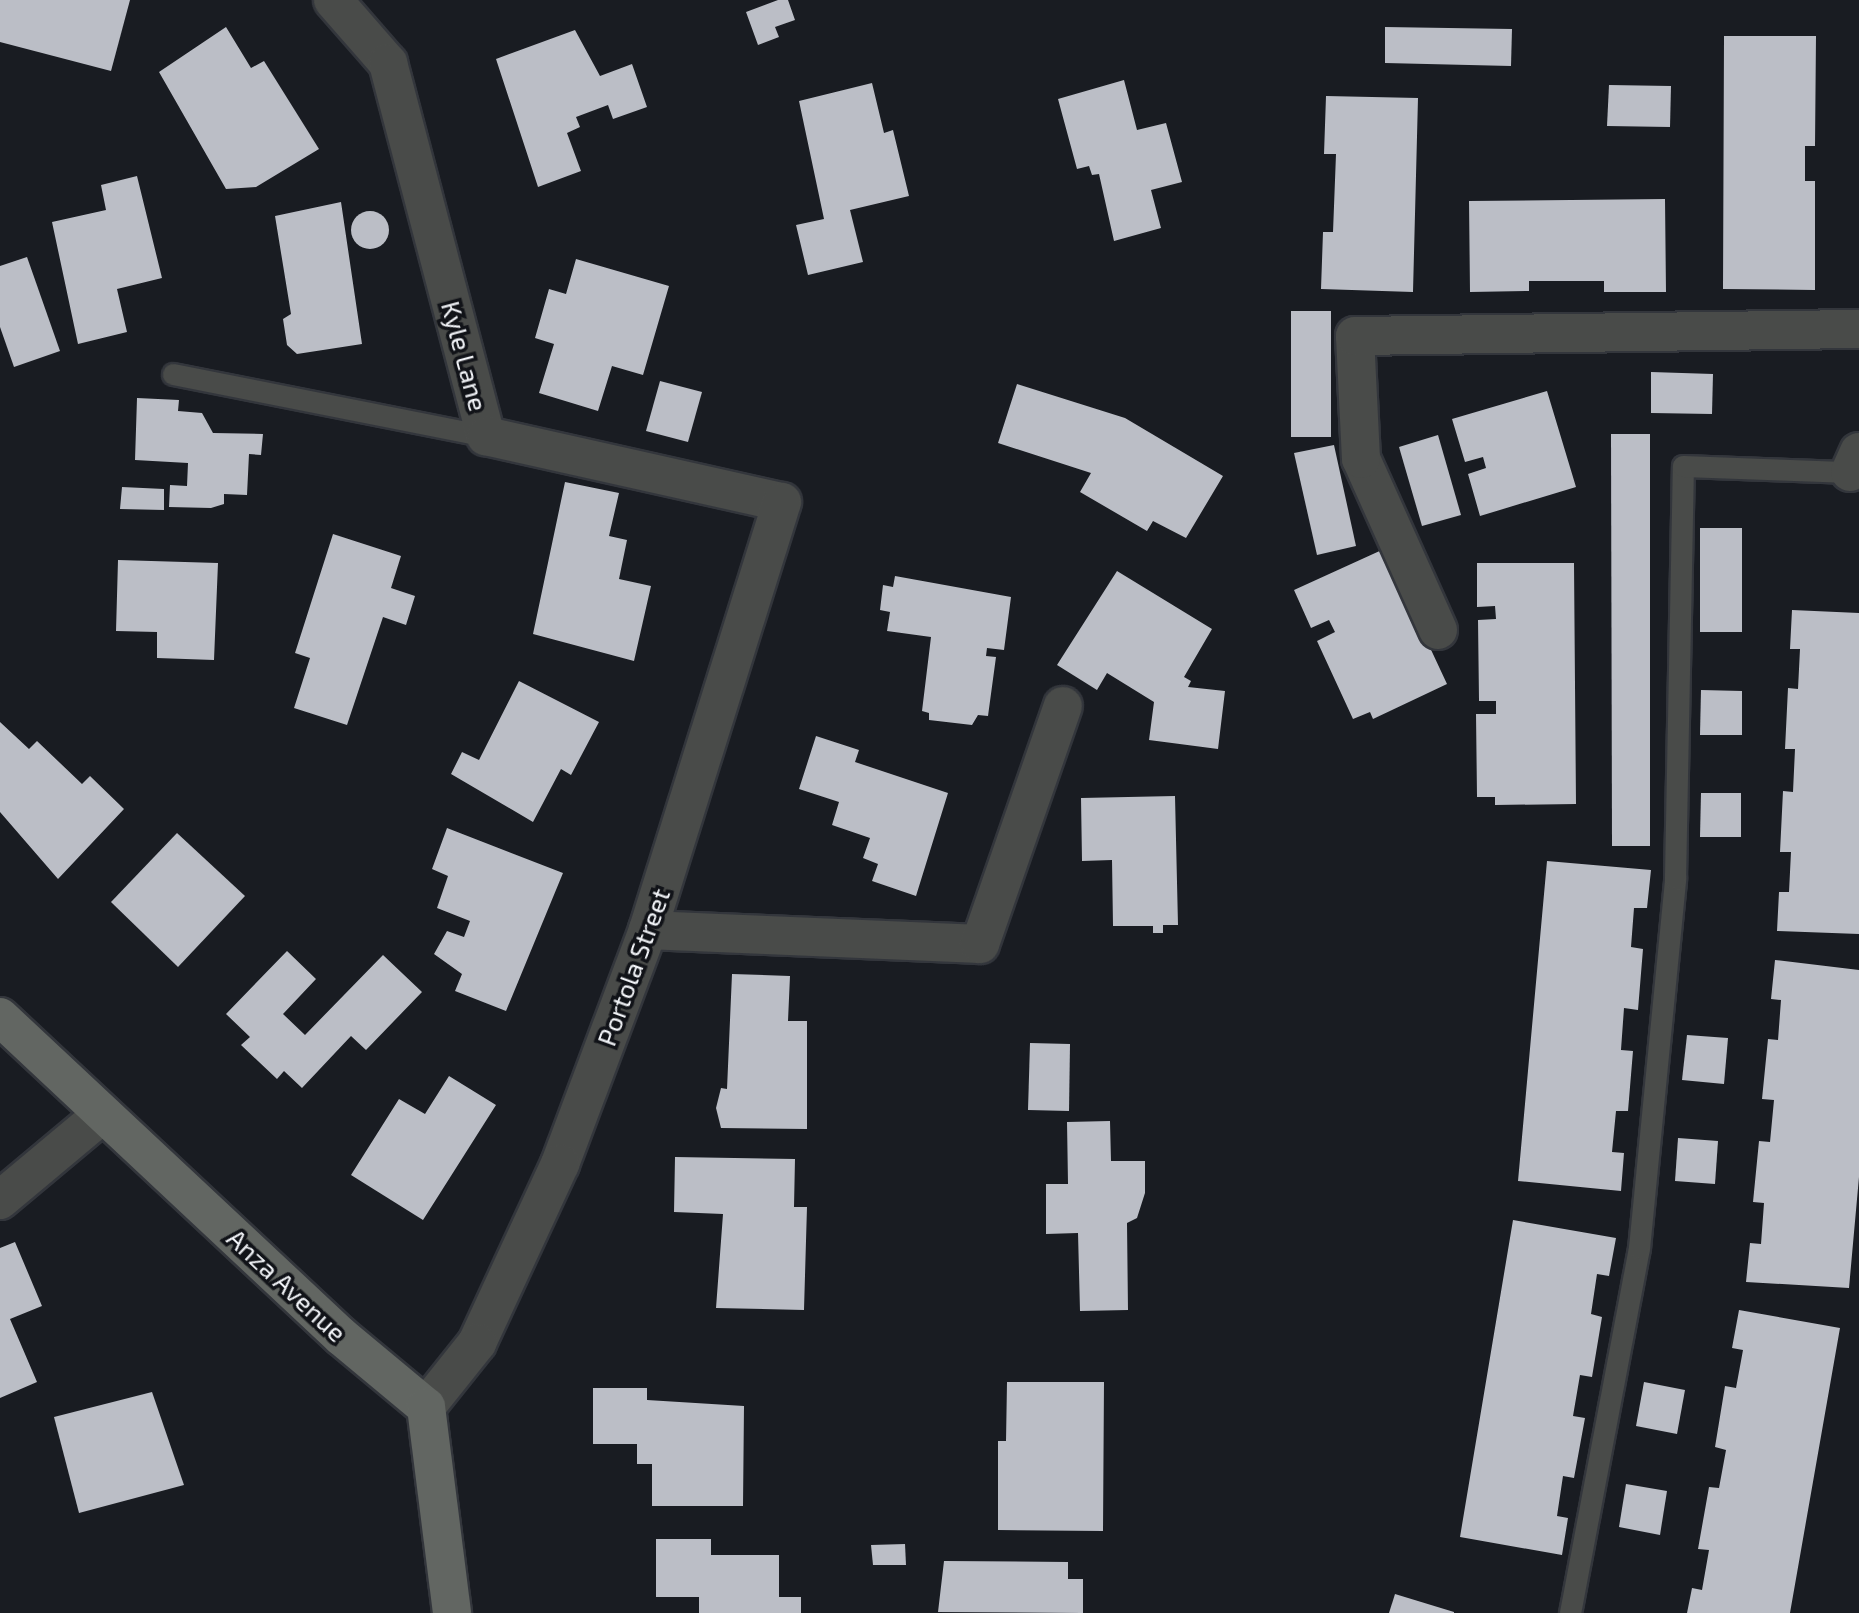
<!DOCTYPE html>
<style>
body{margin:0}
#map{position:relative;width:1859px;height:1613px;overflow:hidden;background:#191c22;font-family:"Exo 2",sans-serif}
div>[style]{position:absolute}
.building>*{inset:0;background:#bbbec6}
.round{border-radius:50%}
.roads{filter:drop-shadow(2px 0 #33363c) drop-shadow(-2px 0 #33363c) drop-shadow(0 2px #33363c) drop-shadow(0 -2px #33363c)}
.lane>*{height:21px;margin:-10.5px;padding:0 10.5px;transform-origin:10.5px;border-radius:10.5px;background:#494b49}
.street>*{height:38px;margin:-19px;padding:0 19px;transform-origin:19px;border-radius:19px;background:#494b49}
.secondary>*{height:38px;margin:-19px;padding:0 19px;transform-origin:19px;border-radius:19px;background:#626662}
span{translate:-50% -50%;white-space:nowrap;text-align:center;line-height:1.15;-webkit-text-stroke:7px #111318;paint-order:stroke}
.street-label{font-size:26px;color:#f2f4f8}
</style>
<div id="map">
<div class="building">
<div style="clip-path:polygon(0 0,130px 0,111px 71px,0 42px)"></div>
<div style="clip-path:polygon(778px 0,788px 0,795px 20px,775px 27px,779px 37px,758px 45px,746px 12px)"></div>
<div style="clip-path:polygon(226px 27px,251px 68px,264px 61px,319px 149px,256px 187px,226px 189px,159px 72px)"></div>
<div style="clip-path:polygon(1385px 27px,1512px 29px,1511px 66px,1385px 63px)"></div>
<div style="clip-path:polygon(575px 30px,600px 76px,632px 64px,647px 107px,613px 119px,608px 105px,576px 117px,580px 127px,567px 133px,581px 171px,538px 187px,496px 59px)"></div>
<div style="clip-path:polygon(1724px 36px,1816px 36px,1815px 146px,1805px 146px,1805px 181px,1815px 181px,1815px 290px,1723px 289px)"></div>
<div style="clip-path:polygon(1124px 80px,1137px 130px,1166px 123px,1182px 182px,1151px 190px,1161px 228px,1114px 241px,1099px 174px,1092px 175px,1089px 166px,1077px 169px,1058px 99px)"></div>
<div style="clip-path:polygon(872px 83px,884px 133px,893px 130px,909px 196px,850px 210px,863px 262px,808px 275px,796px 225px,824px 219px,799px 101px)"></div>
<div style="clip-path:polygon(1609px 85px,1671px 86px,1670px 127px,1607px 126px)"></div>
<div style="clip-path:polygon(1326px 96px,1418px 98px,1413px 292px,1321px 289px,1323px 232px,1333px 232px,1336px 154px,1324px 154px)"></div>
<div style="clip-path:polygon(137px 176px,162px 278px,117px 289px,127px 332px,78px 344px,52px 222px,106px 210px,101px 185px)"></div>
<div style="clip-path:polygon(1665px 199px,1666px 292px,1604px 292px,1604px 281px,1529px 281px,1529px 291px,1470px 292px,1469px 201px)"></div>
<div style="clip-path:polygon(341px 202px,362px 344px,297px 354px,287px 345px,283px 319px,291px 314px,275px 216px)"></div>
<div class="round" style="left:351px;top:211px;width:38px;height:38px"></div>
<div style="clip-path:polygon(27px 257px,60px 351px,14px 367px,0 327px,0 266px)"></div>
<div style="clip-path:polygon(576px 259px,669px 286px,643px 375px,612px 366px,598px 411px,539px 393px,554px 344px,535px 338px,549px 289px,566px 294px)"></div>
<div style="clip-path:polygon(1291px 311px,1331px 311px,1331px 437px,1291px 437px)"></div>
<div style="clip-path:polygon(1651px 372px,1713px 374px,1712px 414px,1651px 413px)"></div>
<div style="clip-path:polygon(660px 381px,702px 392px,688px 442px,646px 431px)"></div>
<div style="clip-path:polygon(1017px 384px,1125px 418px,1223px 476px,1186px 538px,1153px 521px,1147px 531px,1080px 492px,1091px 473px,998px 443px)"></div>
<div style="clip-path:polygon(1547px 391px,1576px 487px,1480px 516px,1468px 474px,1486px 468px,1483px 457px,1465px 462px,1452px 419px)"></div>
<div style="clip-path:polygon(137px 398px,179px 400px,178px 411px,202px 413px,213px 433px,263px 434px,261px 455px,249px 454px,247px 495px,224px 494px,224px 504px,211px 508px,169px 507px,170px 485px,187px 486px,188px 463px,135px 460px)"></div>
<div style="clip-path:polygon(1611px 434px,1650px 434px,1650px 846px,1612px 846px)"></div>
<div style="clip-path:polygon(1438px 435px,1461px 515px,1422px 526px,1399px 447px)"></div>
<div style="clip-path:polygon(1334px 445px,1356px 546px,1317px 555px,1294px 453px)"></div>
<div style="clip-path:polygon(565px 482px,619px 493px,609px 536px,627px 540px,619px 579px,651px 586px,634px 661px,533px 634px)"></div>
<div style="clip-path:polygon(122px 487px,164px 489px,164px 510px,120px 509px)"></div>
<div style="clip-path:polygon(1700px 528px,1742px 528px,1742px 632px,1700px 632px)"></div>
<div style="clip-path:polygon(333px 534px,401px 556px,391px 588px,415px 596px,406px 625px,383px 617px,347px 725px,294px 708px,310px 658px,295px 653px)"></div>
<div style="clip-path:polygon(1384px 549px,1447px 684px,1373px 719px,1370px 712px,1353px 719px,1317px 641px,1335px 632px,1329px 620px,1311px 628px,1294px 590px)"></div>
<div style="clip-path:polygon(118px 560px,218px 563px,214px 660px,157px 658px,157px 632px,116px 631px)"></div>
<div style="clip-path:polygon(1477px 563px,1574px 563px,1576px 804px,1495px 805px,1495px 797px,1477px 797px,1476px 714px,1496px 714px,1496px 701px,1479px 701px,1478px 620px,1496px 619px,1495px 606px,1477px 607px)"></div>
<div style="clip-path:polygon(1117px 571px,1212px 629px,1184px 677px,1191px 681px,1188px 687px,1225px 691px,1218px 749px,1149px 740px,1154px 702px,1107px 673px,1097px 690px,1057px 665px)"></div>
<div style="clip-path:polygon(895px 576px,1011px 597px,1004px 650px,987px 648px,986px 656px,996px 657px,988px 716px,978px 715px,972px 725px,929px 720px,929px 713px,922px 711px,931px 637px,887px 631px,890px 612px,880px 610px,883px 585px,893px 587px)"></div>
<div style="clip-path:polygon(1792px 610px,1859px 613px,1859px 934px,1777px 931px,1779px 892px,1789px 892px,1791px 852px,1780px 852px,1783px 791px,1793px 792px,1795px 749px,1785px 749px,1788px 688px,1798px 689px,1800px 649px,1790px 649px)"></div>
<div style="clip-path:polygon(519px 681px,599px 722px,571px 775px,561px 769px,533px 822px,451px 774px,462px 752px,479px 760px)"></div>
<div style="clip-path:polygon(1701px 690px,1742px 691px,1742px 735px,1700px 735px)"></div>
<div style="clip-path:polygon(0 722px,29px 749px,37px 741px,82px 784px,90px 776px,124px 809px,58px 879px,0 812px)"></div>
<div style="clip-path:polygon(816px 736px,859px 750px,855px 762px,948px 793px,916px 896px,872px 881px,878px 864px,863px 858px,870px 838px,832px 825px,839px 802px,799px 789px)"></div>
<div style="clip-path:polygon(1701px 793px,1741px 793px,1741px 837px,1700px 837px)"></div>
<div style="clip-path:polygon(1175px 796px,1178px 925px,1163px 925px,1163px 933px,1153px 933px,1153px 926px,1113px 926px,1112px 860px,1082px 861px,1081px 798px)"></div>
<div style="clip-path:polygon(447px 828px,563px 873px,506px 1011px,455px 991px,462px 974px,434px 954px,447px 931px,464px 937px,470px 921px,437px 908px,448px 876px,432px 869px)"></div>
<div style="clip-path:polygon(177px 833px,245px 896px,178px 967px,111px 902px)"></div>
<div style="clip-path:polygon(1547px 861px,1651px 870px,1647px 908px,1634px 908px,1631px 947px,1643px 949px,1638px 1010px,1624px 1008px,1621px 1050px,1633px 1051px,1628px 1111px,1616px 1111px,1612px 1152px,1624px 1153px,1621px 1191px,1518px 1181px)"></div>
<div style="clip-path:polygon(287px 951px,316px 979px,283px 1014px,305px 1035px,383px 955px,422px 992px,366px 1050px,351px 1036px,302px 1088px,284px 1071px,277px 1079px,241px 1045px,250px 1037px,226px 1014px)"></div>
<div style="clip-path:polygon(1775px 960px,1859px 970px,1859px 1177px,1849px 1288px,1746px 1282px,1750px 1243px,1761px 1244px,1764px 1203px,1753px 1202px,1759px 1141px,1770px 1142px,1774px 1100px,1762px 1099px,1768px 1039px,1778px 1040px,1781px 1000px,1771px 999px)"></div>
<div style="clip-path:polygon(732px 974px,790px 976px,788px 1021px,807px 1021px,807px 1129px,721px 1128px,716px 1108px,721px 1088px,727px 1089px)"></div>
<div style="clip-path:polygon(1687px 1035px,1728px 1038px,1724px 1084px,1682px 1080px)"></div>
<div style="clip-path:polygon(1030px 1043px,1070px 1044px,1069px 1111px,1028px 1110px)"></div>
<div style="clip-path:polygon(449px 1076px,496px 1105px,423px 1220px,351px 1175px,399px 1099px,425px 1114px)"></div>
<div style="clip-path:polygon(1110px 1121px,1111px 1161px,1145px 1161px,1145px 1193px,1137px 1218px,1127px 1223px,1128px 1310px,1080px 1311px,1078px 1233px,1046px 1234px,1046px 1184px,1068px 1184px,1067px 1122px)"></div>
<div style="clip-path:polygon(1678px 1138px,1718px 1141px,1715px 1184px,1675px 1181px)"></div>
<div style="clip-path:polygon(675px 1157px,795px 1159px,794px 1207px,807px 1207px,804px 1310px,716px 1308px,723px 1214px,674px 1212px)"></div>
<div style="clip-path:polygon(1513px 1220px,1616px 1238px,1609px 1276px,1597px 1274px,1591px 1314px,1602px 1317px,1592px 1377px,1580px 1375px,1573px 1416px,1585px 1418px,1574px 1478px,1563px 1476px,1557px 1516px,1568px 1518px,1562px 1555px,1460px 1537px)"></div>
<div style="clip-path:polygon(15px 1242px,42px 1306px,10px 1319px,37px 1382px,0 1398px,0 1248px)"></div>
<div style="clip-path:polygon(1739px 1310px,1840px 1328px,1790px 1613px,1687px 1613px,1692px 1588px,1702px 1590px,1709px 1550px,1698px 1549px,1709px 1487px,1719px 1488px,1726px 1450px,1715px 1447px,1725px 1386px,1736px 1388px,1743px 1350px,1732px 1348px)"></div>
<div style="clip-path:polygon(1007px 1382px,1104px 1382px,1103px 1531px,998px 1530px,998px 1441px,1006px 1441px)"></div>
<div style="clip-path:polygon(1644px 1382px,1685px 1390px,1677px 1434px,1636px 1426px)"></div>
<div style="clip-path:polygon(593px 1388px,647px 1388px,647px 1400px,744px 1406px,743px 1506px,652px 1506px,652px 1464px,637px 1464px,637px 1444px,593px 1444px)"></div>
<div style="clip-path:polygon(152px 1392px,184px 1485px,79px 1513px,54px 1417px)"></div>
<div style="clip-path:polygon(1626px 1484px,1667px 1491px,1660px 1535px,1619px 1527px)"></div>
<div style="clip-path:polygon(656px 1539px,711px 1539px,711px 1555px,779px 1555px,779px 1597px,801px 1597px,801px 1613px,699px 1613px,699px 1597px,656px 1597px)"></div>
<div style="clip-path:polygon(905px 1544px,906px 1565px,873px 1565px,871px 1545px)"></div>
<div style="clip-path:polygon(944px 1561px,1068px 1562px,1068px 1579px,1083px 1579px,1083px 1613px,938px 1612px)"></div>
<div style="clip-path:polygon(1395px 1594px,1454px 1612px,1454px 1613px,1389px 1613px)"></div>
</div>
<div class="roads">
<div class="lane">
<div style="left:173px;top:374px;width:319px;rotate:11.2deg"></div>
<div style="left:1570px;top:1613px;width:371px;rotate:-79.3deg"></div>
<div style="left:1639px;top:1248px;width:372px;rotate:-84.4deg"></div>
<div style="left:1675px;top:878px;width:412px;rotate:-88.9deg"></div>
<div style="left:1683px;top:466px;width:167px;rotate:2.1deg"></div>
</div>
<div class="street">
<div style="left:333px;top:0;width:84px;rotate:48.9deg"></div>
<div style="left:388px;top:63px;width:386px;rotate:75.3deg"></div>
<div style="left:486px;top:436px;width:303px;rotate:12.6deg"></div>
<div style="left:782px;top:502px;width:448px;rotate:107.4deg"></div>
<div style="left:648px;top:930px;width:250px;rotate:110.6deg"></div>
<div style="left:560px;top:1164px;width:197px;rotate:114.9deg"></div>
<div style="left:477px;top:1343px;width:82px;rotate:128.6deg"></div>
<div style="left:1850px;top:472px;width:22px;rotate:-66deg"></div>
<div style="left:1438px;top:630px;width:188px;rotate:-114.2deg"></div>
<div style="left:1361px;top:459px;width:123px;rotate:-92.8deg"></div>
<div style="left:1355px;top:336px;width:504px;rotate:-0.8deg"></div>
<div style="left:648px;top:930px;width:332px;rotate:2.4deg"></div>
<div style="left:980px;top:944px;width:252px;rotate:-70.8deg"></div>
<div style="left:0;top:1200px;width:134px;rotate:-39.9deg"></div>
</div>
<div class="secondary">
<div style="left:0;top:1017px;width:468px;rotate:43.1deg"></div>
<div style="left:342px;top:1337px;width:109px;rotate:39.8deg"></div>
<div style="left:426px;top:1407px;width:208px;rotate:82.8deg"></div>
</div>
</div>
<div class="street-label">
<span style="left:465px;top:356px;rotate:75deg">Kyle Lane</span>
<span style="left:633px;top:967px;rotate:-70deg">Portola Street</span>
<span style="left:287px;top:1285px;rotate:43deg">Anza Avenue</span>
</div>
</div>
